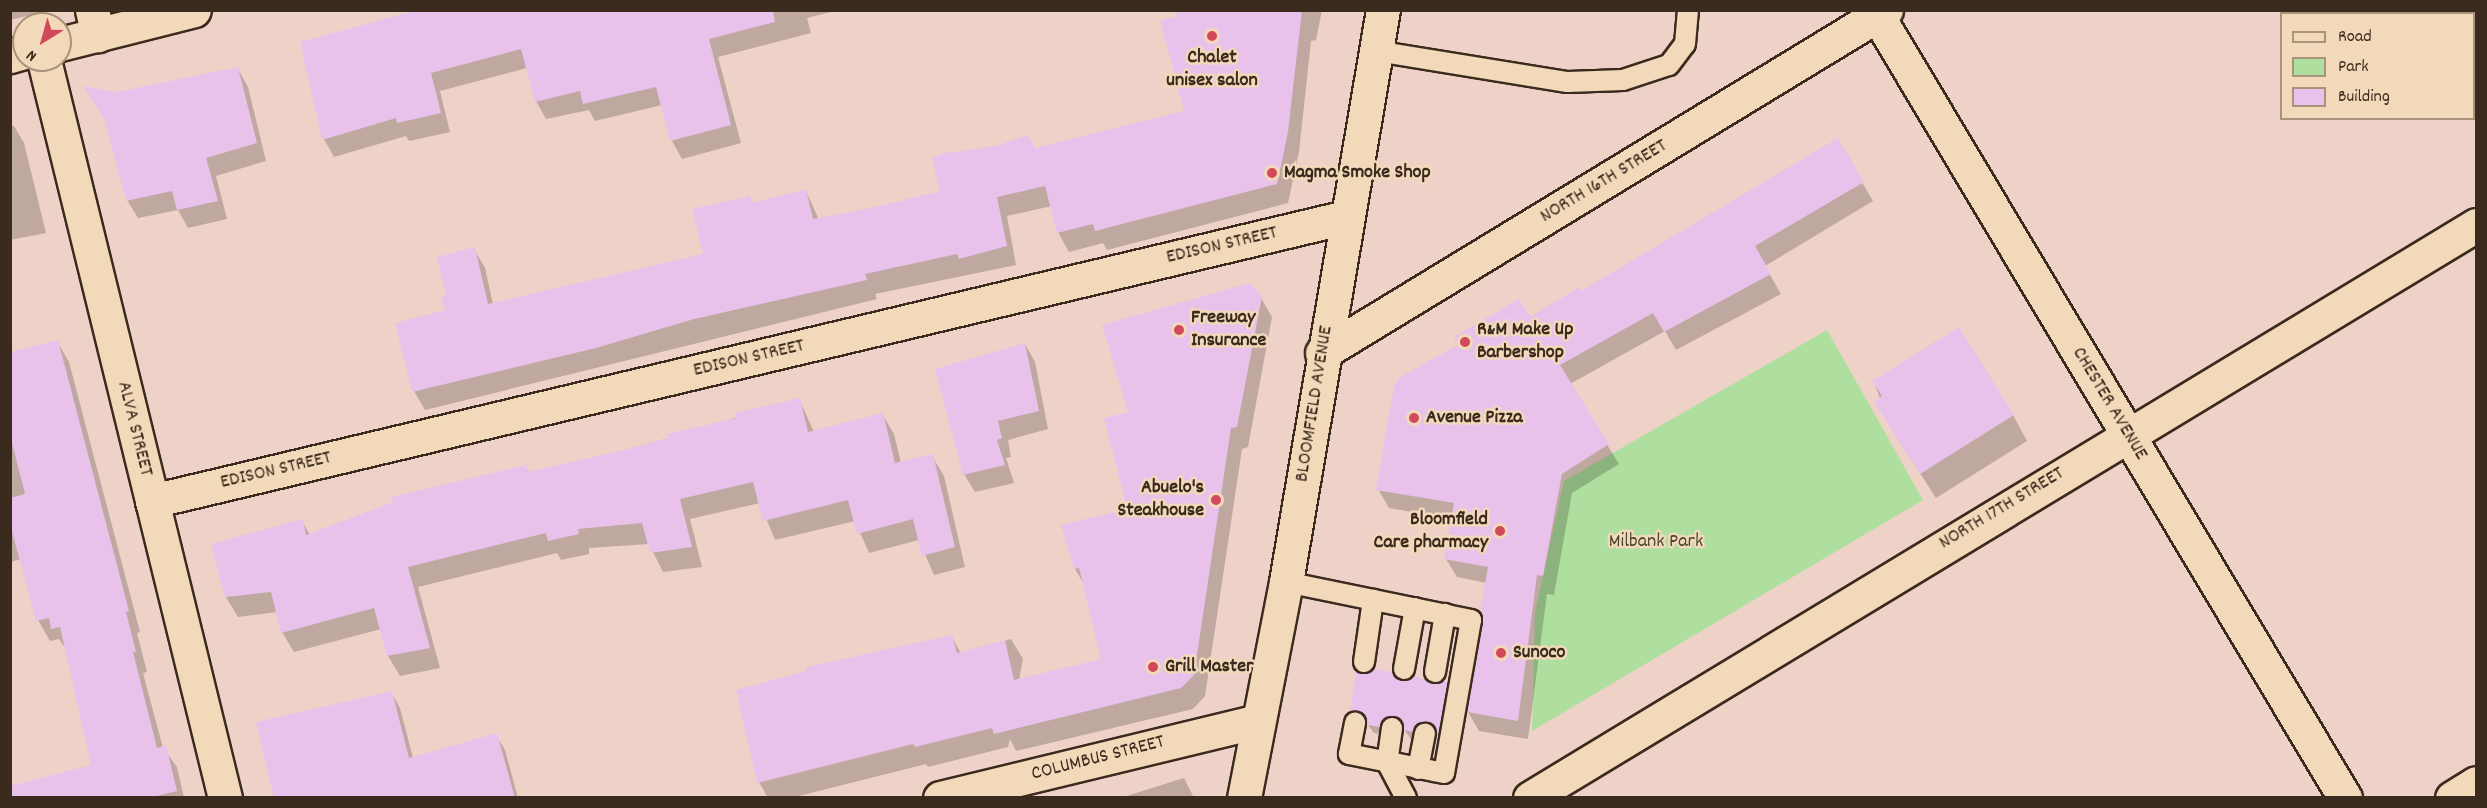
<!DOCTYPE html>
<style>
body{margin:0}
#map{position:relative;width:2487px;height:808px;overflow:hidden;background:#eed2c8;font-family:Dekko,sans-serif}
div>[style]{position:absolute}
.green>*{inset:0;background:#afdf9e}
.shadow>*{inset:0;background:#0003}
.building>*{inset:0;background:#e8c2eb}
.roads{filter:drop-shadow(2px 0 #3b2a1e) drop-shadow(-2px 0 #3b2a1e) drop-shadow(0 2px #3b2a1e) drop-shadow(0 -2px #3b2a1e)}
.lane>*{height:20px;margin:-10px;padding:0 10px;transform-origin:10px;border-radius:10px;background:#f1d9b9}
.street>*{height:33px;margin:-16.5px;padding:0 16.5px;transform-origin:16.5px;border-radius:16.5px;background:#f1d9b9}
.secondary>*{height:33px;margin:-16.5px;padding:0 16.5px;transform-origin:16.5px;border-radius:16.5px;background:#f1d9b9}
.primary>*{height:33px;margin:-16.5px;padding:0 16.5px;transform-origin:16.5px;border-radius:16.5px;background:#f1d9b9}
.dots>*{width:16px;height:16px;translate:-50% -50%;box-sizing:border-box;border:3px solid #f1d9b9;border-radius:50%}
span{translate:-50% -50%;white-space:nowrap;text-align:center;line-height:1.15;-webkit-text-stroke:5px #f1d9b9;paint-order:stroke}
.poi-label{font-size:20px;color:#3b2a1e;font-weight:700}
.left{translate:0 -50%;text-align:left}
.right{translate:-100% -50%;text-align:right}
.street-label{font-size:20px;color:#3b2a1e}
.park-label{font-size:20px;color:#4c4531}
.frame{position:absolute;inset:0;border:12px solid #3b2a1e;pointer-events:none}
.legend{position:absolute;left:2280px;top:12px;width:195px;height:108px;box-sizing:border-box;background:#f1d9b9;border:2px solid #a8937b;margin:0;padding:8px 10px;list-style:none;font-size:18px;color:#3b2a1e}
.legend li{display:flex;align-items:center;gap:12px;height:30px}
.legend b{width:30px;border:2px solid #a8937b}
.north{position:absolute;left:12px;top:12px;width:60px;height:60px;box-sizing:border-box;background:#f1d9b9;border:2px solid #a8937b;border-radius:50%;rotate:217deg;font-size:16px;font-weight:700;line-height:24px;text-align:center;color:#3b2a1e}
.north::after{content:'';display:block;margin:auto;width:21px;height:27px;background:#d1495b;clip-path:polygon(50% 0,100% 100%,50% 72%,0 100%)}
</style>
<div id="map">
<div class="green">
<div style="clip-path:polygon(1827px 330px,1923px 500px,1532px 731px,1535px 613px,1564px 481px)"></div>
</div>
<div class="shadow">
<div style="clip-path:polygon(10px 10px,52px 10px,10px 20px)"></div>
<div style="clip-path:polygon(428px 10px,839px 10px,807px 18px,811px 33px,718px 57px,741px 143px,682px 159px,672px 141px,662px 105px,595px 121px,589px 110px,546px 119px,536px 101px,527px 68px,440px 91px,450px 132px,409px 141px,406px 136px,334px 157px,324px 139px)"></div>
<div style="clip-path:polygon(1177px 10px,1322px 10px,1316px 40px,1311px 41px,1299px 152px,1288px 203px,1107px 250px,1103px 243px,1069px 252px,1058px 232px,1052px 206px,1007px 216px,1016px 265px,875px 294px,877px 299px,425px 410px,414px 391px,447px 311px,448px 296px,474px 249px,485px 268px,493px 304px,704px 255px,749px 198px,753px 204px,806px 191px,819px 220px,876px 209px,942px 192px,1035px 149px,1186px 112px)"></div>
<div style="clip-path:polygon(238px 69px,248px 87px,266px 161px,216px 176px,227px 219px,188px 228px,178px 210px,138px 218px,127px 200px,107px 121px,117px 94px)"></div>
<div style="clip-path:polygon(10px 126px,14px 126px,24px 143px,46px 233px,10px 240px)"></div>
<div style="clip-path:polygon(1837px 140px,1873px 201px,1765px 266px,1781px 294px,1676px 350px,1665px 331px,1570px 384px,1619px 464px,1572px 493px,1554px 595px,1547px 594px,1528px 739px,1479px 731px,1468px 712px,1484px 622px,1487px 583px,1457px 577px,1446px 559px,1453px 519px,1389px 508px,1378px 489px,1529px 319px,1581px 293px)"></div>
<div style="clip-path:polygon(1260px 296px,1272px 317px,1248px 447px,1242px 449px,1205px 696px,1193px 709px,1016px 751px,1010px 739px,1008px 747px,928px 767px,926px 764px,791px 798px,768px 798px,759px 782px,952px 637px,961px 654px,1011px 639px,1023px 659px,1019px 680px,1103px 660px,1085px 586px,1075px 569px,1128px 510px,1130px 413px)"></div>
<div style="clip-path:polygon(57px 341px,69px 362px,140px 632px,137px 633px,147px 672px,143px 673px,163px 748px,177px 767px,184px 798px,50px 798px,92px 766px,66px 649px,59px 639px,50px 641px,38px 620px,21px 559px,10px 562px,10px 354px)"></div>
<div style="clip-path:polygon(1025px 344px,1035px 362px,1048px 429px,1008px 440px,1011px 457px,1006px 458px,1014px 483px,975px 492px,964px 474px)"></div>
<div style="clip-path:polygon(1874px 382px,2013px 415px,2027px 441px,1936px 498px,1891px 428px)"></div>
<div style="clip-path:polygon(799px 399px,814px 432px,882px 414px,894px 434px,901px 463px,932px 456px,944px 476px,965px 567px,934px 575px,919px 540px,869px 553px,855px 521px,775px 540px,760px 503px,690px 519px,702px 567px,663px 572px,649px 544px,589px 548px,589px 554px,561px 560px,557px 553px,418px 587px,440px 668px,400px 676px,388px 656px,381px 629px,294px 652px,282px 632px,277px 612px,238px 617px,226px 597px,302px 521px,310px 535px,525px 466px,529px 473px,624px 451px)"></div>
<div style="clip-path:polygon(1357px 672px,1392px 673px,1402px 683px,1433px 685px,1447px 682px,1452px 691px,1443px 742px,1434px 731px,1426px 732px,1419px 740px,1411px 739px,1401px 725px,1385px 735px,1374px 733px,1364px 720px,1356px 721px,1351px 712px)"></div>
<div style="clip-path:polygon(391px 692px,400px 708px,413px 758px,496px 735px,505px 750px,518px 798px,276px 798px)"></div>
<div style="clip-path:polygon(1184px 778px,1194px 798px,1120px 798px)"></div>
</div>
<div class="building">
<div style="clip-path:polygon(418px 10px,773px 10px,775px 22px,709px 39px,731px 125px,670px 141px,656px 87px,583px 104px,580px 91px,535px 102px,521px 49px,431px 73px,441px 113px,397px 123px,396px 118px,322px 140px,300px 42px)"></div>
<div style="clip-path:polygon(1175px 10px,1302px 10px,1288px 132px,1277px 184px,1095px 231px,1093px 224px,1057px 233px,1045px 186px,997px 197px,1007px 246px,959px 259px,957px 254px,865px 274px,867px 280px,694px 319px,596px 348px,412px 392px,395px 323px,445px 310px,441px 296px,446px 295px,437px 257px,475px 247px,488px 304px,703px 254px,692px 209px,750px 196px,752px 203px,806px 189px,813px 219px,876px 207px,940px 191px,932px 158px,945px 153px,996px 146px,1028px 135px,1035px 148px,1184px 111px,1160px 20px,1177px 17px)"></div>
<div style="clip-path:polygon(238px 67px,257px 143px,206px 158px,218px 201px,177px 210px,172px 191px,126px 201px,104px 118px,83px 86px,117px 92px)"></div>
<div style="clip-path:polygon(1838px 138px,1864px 182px,1755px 246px,1771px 274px,1664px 332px,1653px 313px,1560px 365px,1609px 444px,1562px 474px,1543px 576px,1537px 575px,1518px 721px,1467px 712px,1483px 622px,1480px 613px,1488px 567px,1444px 559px,1454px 503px,1376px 490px,1394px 387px,1400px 377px,1458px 345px,1454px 337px,1519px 299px,1530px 317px,1579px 287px,1581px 291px)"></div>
<div style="clip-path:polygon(1250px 283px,1262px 296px,1237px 427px,1231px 428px,1194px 675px,1181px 688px,994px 734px,992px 728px,915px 747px,913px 744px,757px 783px,736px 690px,806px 671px,807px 667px,952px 635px,957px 653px,1005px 640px,1014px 680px,1101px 659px,1079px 568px,1074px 569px,1061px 525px,1127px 509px,1104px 418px,1128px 412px,1102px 325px)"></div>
<div style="clip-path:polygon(1959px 327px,2014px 415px,1920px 474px,1874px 402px,1882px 396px,1872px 381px)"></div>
<div style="clip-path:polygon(58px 340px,129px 611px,126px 612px,136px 652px,133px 652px,157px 748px,166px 745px,177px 791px,149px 798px,10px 798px,10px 786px,91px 765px,60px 627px,51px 629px,49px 618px,36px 621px,10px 524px,10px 498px,25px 494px,10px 435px,10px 352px)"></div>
<div style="clip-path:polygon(1025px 343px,1039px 411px,998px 421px,1002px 438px,997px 440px,1005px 465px,963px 475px,935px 369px)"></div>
<div style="clip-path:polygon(800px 398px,808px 432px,883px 413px,895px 463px,933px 454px,955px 547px,922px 556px,913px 519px,857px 534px,848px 500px,763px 521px,753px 482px,680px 499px,692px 547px,650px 553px,642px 523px,578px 529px,579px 534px,548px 541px,546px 533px,408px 567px,430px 648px,387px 656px,374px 608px,281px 633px,271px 592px,225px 597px,211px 544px,303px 519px,306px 535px,393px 502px,391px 497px,526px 465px,528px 472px,624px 450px,668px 438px,667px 434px,737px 418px,735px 413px)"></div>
<div style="clip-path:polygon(1374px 669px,1393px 672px,1402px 681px,1414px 675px,1434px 684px,1448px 681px,1438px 735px,1428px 722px,1421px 723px,1413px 732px,1404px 730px,1403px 723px,1394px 716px,1387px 717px,1380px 727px,1367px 725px,1358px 711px,1350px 712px,1356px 671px,1363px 674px)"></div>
<div style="clip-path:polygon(392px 691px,409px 758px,497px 733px,515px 798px,274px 798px,256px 722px)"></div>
</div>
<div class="roads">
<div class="lane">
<div style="left:1376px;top:51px;width:194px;rotate:9.2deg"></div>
<div style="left:1568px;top:82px;width:55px;rotate:-2.1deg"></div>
<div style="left:1623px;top:80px;width:48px;rotate:-18.1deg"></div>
<div style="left:1669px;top:65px;width:26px;rotate:-53deg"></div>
<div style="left:1685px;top:44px;width:34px;rotate:-85deg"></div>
<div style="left:1286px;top:582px;width:189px;rotate:11.6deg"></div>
<div style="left:1471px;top:620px;width:155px;rotate:100deg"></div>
<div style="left:1444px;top:773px;width:97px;rotate:-168.7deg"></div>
<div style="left:1349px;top:754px;width:32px;rotate:-79deg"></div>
<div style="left:1364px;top:662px;width:63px;rotate:-81.7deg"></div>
<div style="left:1404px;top:669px;width:62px;rotate:-79.8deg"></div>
<div style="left:1435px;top:672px;width:59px;rotate:-80.2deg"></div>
<div style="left:1392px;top:728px;width:34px;rotate:98deg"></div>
<div style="left:1387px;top:762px;width:41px;rotate:62.2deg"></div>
<div style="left:1418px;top:769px;width:36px;rotate:-79deg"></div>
</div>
<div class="street">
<div style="left:92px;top:10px;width:26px;rotate:77deg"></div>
<div style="left:1874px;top:10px;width:918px;rotate:59.13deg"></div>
<div style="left:44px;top:60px;width:760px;rotate:76.22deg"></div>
<div style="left:1322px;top:353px;width:660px;rotate:-31.31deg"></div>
<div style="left:152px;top:501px;width:1227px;rotate:-13.38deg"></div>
<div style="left:940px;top:798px;width:327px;rotate:-13.6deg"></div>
<div style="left:1530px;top:798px;width:1106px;rotate:-31.2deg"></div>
</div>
<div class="secondary">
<div style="left:60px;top:44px;width:138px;rotate:-14.2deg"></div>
<div style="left:10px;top:56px;width:15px;rotate:-16deg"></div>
<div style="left:2452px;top:798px;width:28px;rotate:-32deg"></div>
</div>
<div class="primary">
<div style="left:1244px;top:798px;width:220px;rotate:-79deg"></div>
<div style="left:1286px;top:582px;width:580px;rotate:-80.38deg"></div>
</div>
</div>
<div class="dots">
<div style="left:1212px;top:36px;background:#d1495b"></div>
<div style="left:1272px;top:173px;background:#d1495b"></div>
<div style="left:1179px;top:330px;background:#d1495b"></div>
<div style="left:1465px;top:342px;background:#d1495b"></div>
<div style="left:1414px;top:418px;background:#d1495b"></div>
<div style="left:1216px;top:500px;background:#d1495b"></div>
<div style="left:1500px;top:531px;background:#d1495b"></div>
<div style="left:1501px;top:653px;background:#d1495b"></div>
<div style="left:1153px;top:667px;background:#d1495b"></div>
</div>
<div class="poi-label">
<span style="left:1212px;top:70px">Chalet<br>unisex salon</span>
<span class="left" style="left:1284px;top:173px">Magma Smoke Shop</span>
<span class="left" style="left:1191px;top:330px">Freeway<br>Insurance</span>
<span class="left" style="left:1477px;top:342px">R&amp;M Make Up<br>Barbershop</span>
<span class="left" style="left:1426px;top:418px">Avenue Pizza</span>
<span class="right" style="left:1204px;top:500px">Abuelo's<br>Steakhouse</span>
<span class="right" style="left:1488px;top:532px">Bloomfield<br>Care pharmacy</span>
<span class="left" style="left:1513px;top:653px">Sunoco</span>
<span class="left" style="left:1165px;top:667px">Grill Master</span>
</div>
<div class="street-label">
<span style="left:1604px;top:182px;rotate:-31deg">NORTH 16TH STREET</span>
<span style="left:1222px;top:246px;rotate:-13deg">EDISON STREET</span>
<span style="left:749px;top:359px;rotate:-13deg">EDISON STREET</span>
<span style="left:1315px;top:404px;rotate:-81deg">BLOOMFIELD AVENUE</span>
<span style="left:2109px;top:404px;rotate:59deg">CHESTER AVENUE</span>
<span style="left:134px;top:429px;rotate:76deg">ALVA STREET</span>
<span style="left:276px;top:471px;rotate:-13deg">EDISON STREET</span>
<span style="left:2002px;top:509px;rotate:-31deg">NORTH 17TH STREET</span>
<span style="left:1098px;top:759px;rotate:-14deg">COLUMBUS STREET</span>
</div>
<div class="park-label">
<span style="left:1656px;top:542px">Milbank Park</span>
</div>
<div class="frame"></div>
<ul class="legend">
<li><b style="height:8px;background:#f1d9b9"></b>Road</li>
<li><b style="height:16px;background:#afdf9e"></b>Park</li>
<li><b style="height:16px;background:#e8c2eb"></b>Building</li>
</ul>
<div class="north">N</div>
</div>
